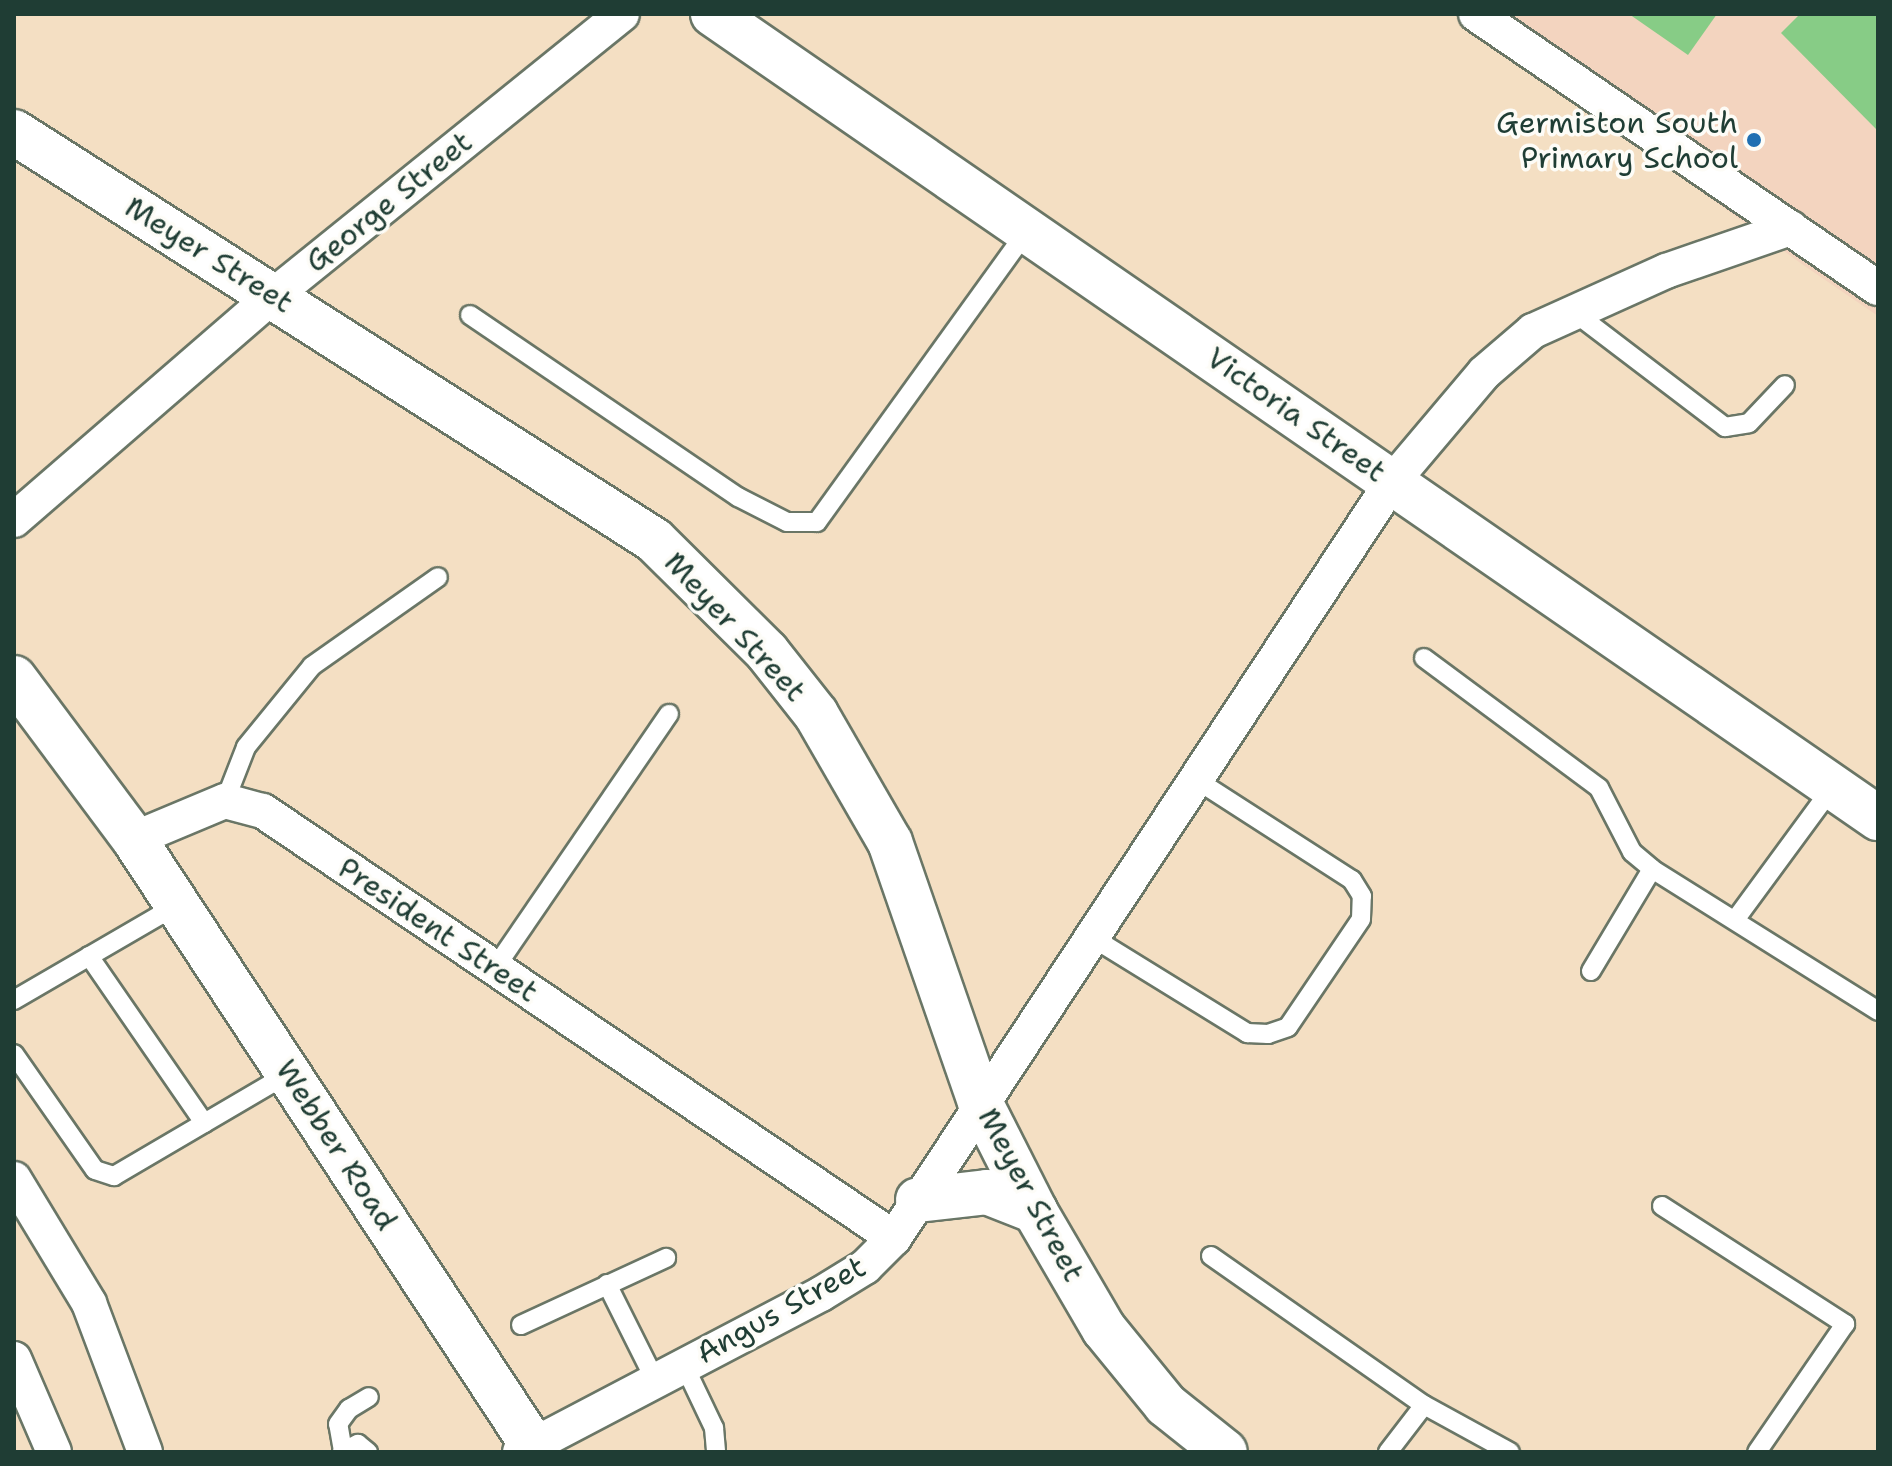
<!DOCTYPE html>
<style>
body{margin:0}
#map{position:relative;width:1892px;height:1466px;overflow:hidden;background:#f4dfc3;font-family:"Shantell Sans",sans-serif}
div>[style]{position:absolute}
.built>*{inset:0;background:#f3d4bf}
.green>*{inset:0;background:#87cc86}
.roads{filter:drop-shadow(2px 0 #6a7666) drop-shadow(-2px 0 #6a7666) drop-shadow(0 2px #6a7666) drop-shadow(0 -2px #6a7666)}
.lane>*{height:18px;margin:-9px;padding:0 9px;transform-origin:9px;border-radius:9px;background:#fff}
.street>*{height:34px;margin:-17px;padding:0 17px;transform-origin:17px;border-radius:17px;background:#fff}
.secondary>*{height:44px;margin:-22px;padding:0 22px;transform-origin:22px;border-radius:22px;background:#fff}
.primary>*{height:44px;margin:-22px;padding:0 22px;transform-origin:22px;border-radius:22px;background:#fff}
.dots>*{width:22px;height:22px;translate:-50% -50%;box-sizing:border-box;border:4px solid #fdfcf7;border-radius:50%}
span{translate:-50% -50%;white-space:nowrap;text-align:center;line-height:1.15;-webkit-text-stroke:7px #fdfcf7;paint-order:stroke}
.poi-label{font-size:30px;color:#1f3d34}
.right{translate:-100% -50%;text-align:right}
.street-label{font-size:30px;color:#1f3d34}
.frame{position:absolute;inset:0;border:16px solid #1f3d34;pointer-events:none}
</style>
<div id="map">
<div class="built">
<div style="clip-path:polygon(1455px 14px,1878px 14px,1878px 316px,1806px 267px)"></div>
</div>
<div class="green">
<div style="clip-path:polygon(1629px 14px,1717px 14px,1688px 55px)"></div>
<div style="clip-path:polygon(1800px 14px,1878px 14px,1878px 131px,1781px 33px)"></div>
</div>
<div class="roads">
<div class="lane">
<div style="left:1574px;top:312px;width:190px;rotate:37.3deg"></div>
<div style="left:1725px;top:427px;width:24px;rotate:-9deg"></div>
<div style="left:1749px;top:423px;width:52px;rotate:-46.5deg"></div>
<div style="left:470px;top:315px;width:324px;rotate:34.2deg"></div>
<div style="left:738px;top:497px;width:55px;rotate:27deg"></div>
<div style="left:787px;top:522px;width:30px"></div>
<div style="left:817px;top:522px;width:359px;rotate:-54.2deg"></div>
<div style="left:1424px;top:658px;width:218px;rotate:36.6deg"></div>
<div style="left:1599px;top:788px;width:72px;rotate:62.7deg"></div>
<div style="left:1632px;top:852px;width:26px;rotate:40deg"></div>
<div style="left:1652px;top:869px;width:267px;rotate:32.1deg"></div>
<div style="left:225px;top:801px;width:58px;rotate:-68.7deg"></div>
<div style="left:246px;top:747px;width:104px;rotate:-50.8deg"></div>
<div style="left:312px;top:666px;width:154px;rotate:-35.2deg"></div>
<div style="left:1735px;top:920px;width:164px;rotate:-53.7deg"></div>
<div style="left:1090px;top:936px;width:185px;rotate:31.7deg"></div>
<div style="left:1247px;top:1033px;width:21px;rotate:3deg"></div>
<div style="left:1268px;top:1034px;width:21px;rotate:-19deg"></div>
<div style="left:1288px;top:1027px;width:130px;rotate:-55.9deg"></div>
<div style="left:1361px;top:919px;width:23px;rotate:-88deg"></div>
<div style="left:1362px;top:896px;width:19px;rotate:-122deg"></div>
<div style="left:1352px;top:880px;width:187px;rotate:-147.2deg"></div>
<div style="left:89px;top:956px;width:203px;rotate:55.4deg"></div>
<div style="left:495px;top:968px;width:308px;rotate:-55.6deg"></div>
<div style="left:1591px;top:971px;width:119px;rotate:-59.1deg"></div>
<div style="left:14px;top:1000px;width:189px;rotate:-30.2deg"></div>
<div style="left:14px;top:1054px;width:141px;rotate:55.1deg"></div>
<div style="left:95px;top:1170px;width:20px;rotate:18deg"></div>
<div style="left:114px;top:1176px;width:202px;rotate:-30.4deg"></div>
<div style="left:1662px;top:1206px;width:218px;rotate:32.8deg"></div>
<div style="left:1845px;top:1324px;width:155px;rotate:124.5deg"></div>
<div style="left:1211px;top:1256px;width:260px;rotate:35deg"></div>
<div style="left:607px;top:1284px;width:107px;rotate:63.4deg"></div>
<div style="left:521px;top:1325px;width:160px;rotate:-24.8deg"></div>
<div style="left:684px;top:1365px;width:70px;rotate:64.5deg"></div>
<div style="left:714px;top:1428px;width:24px;rotate:85deg"></div>
<div style="left:343px;top:1451px;width:27px;rotate:-100deg"></div>
<div style="left:338px;top:1424px;width:19px;rotate:-54deg"></div>
<div style="left:349px;top:1409px;width:23px;rotate:-31deg"></div>
<div style="left:342px;top:1452px;width:18px;rotate:-27deg"></div>
<div style="left:358px;top:1444px;width:13px;rotate:39deg"></div>
<div style="left:1388px;top:1452px;width:59px;rotate:-52.5deg"></div>
<div style="left:1424px;top:1405px;width:98px;rotate:28.7deg"></div>
</div>
<div class="street">
<div style="left:1476px;top:14px;width:486px;rotate:34.3deg"></div>
<div style="left:14px;top:520px;width:344px;rotate:-40.9deg"></div>
<div style="left:274px;top:295px;width:447px;rotate:-38.9deg"></div>
<div style="left:134px;top:839px;width:99px;rotate:-22.7deg"></div>
<div style="left:225px;top:801px;width:39px;rotate:15deg"></div>
<div style="left:263px;top:811px;width:762px;rotate:34.09deg"></div>
<div style="left:14px;top:1179px;width:145px;rotate:58.8deg"></div>
<div style="left:89px;top:1303px;width:159px;rotate:69.4deg"></div>
<div style="left:14px;top:1359px;width:101px;rotate:66.7deg"></div>
<div style="left:520px;top:1452px;width:340px;rotate:-27.7deg"></div>
<div style="left:821px;top:1294px;width:52px;rotate:-31.5deg"></div>
<div style="left:865px;top:1267px;width:41px;rotate:-45deg"></div>
<div style="left:894px;top:1238px;width:905px;rotate:-56.63deg"></div>
<div style="left:1392px;top:482px;width:143px;rotate:-49.8deg"></div>
<div style="left:1484px;top:373px;width:65px;rotate:-40.6deg"></div>
<div style="left:1533px;top:331px;width:146px;rotate:-24.3deg"></div>
<div style="left:1666px;top:271px;width:132px;rotate:-19deg"></div>
</div>
<div class="secondary">
<div style="left:14px;top:678px;width:201px;rotate:53.3deg"></div>
<div style="left:134px;top:839px;width:734px;rotate:56.68deg"></div>
</div>
<div class="primary">
<div style="left:713px;top:14px;width:1416px;rotate:34.61deg"></div>
<div style="left:14px;top:132px;width:759px;rotate:32.52deg"></div>
<div style="left:654px;top:540px;width:159px;rotate:44.7deg"></div>
<div style="left:767px;top:652px;width:79px;rotate:51.7deg"></div>
<div style="left:816px;top:714px;width:148px;rotate:60deg"></div>
<div style="left:890px;top:842px;width:275px;rotate:70.9deg"></div>
<div style="left:980px;top:1102px;width:122px;rotate:63.2deg"></div>
<div style="left:1035px;top:1211px;width:137px;rotate:59.7deg"></div>
<div style="left:1104px;top:1329px;width:98px;rotate:50.8deg"></div>
<div style="left:1166px;top:1405px;width:75px;rotate:38.5deg"></div>
<div style="left:918px;top:1200px;width:69px;rotate:-6.6deg"></div>
<div style="left:987px;top:1192px;width:52px;rotate:21.6deg"></div>
</div>
</div>
<div class="dots">
<div style="left:1754px;top:140px;background:#1f6fb2"></div>
</div>
<div class="poi-label">
<span class="right" style="left:1738px;top:140px">Germiston South<br>Primary School</span>
</div>
<div class="street-label">
<span style="left:389px;top:202px;rotate:-39deg">George Street</span>
<span style="left:209px;top:255px;rotate:32deg">Meyer Street</span>
<span style="left:1296px;top:415px;rotate:35deg">Victoria Street</span>
<span style="left:735px;top:627px;rotate:47deg">Meyer Street</span>
<span style="left:438px;top:930px;rotate:34deg">President Street</span>
<span style="left:336px;top:1145px;rotate:57deg">Webber Road</span>
<span style="left:1031px;top:1195px;rotate:62deg">Meyer Street</span>
<span style="left:781px;top:1310px;rotate:-29deg">Angus Street</span>
</div>
<div class="frame"></div>
</div>
